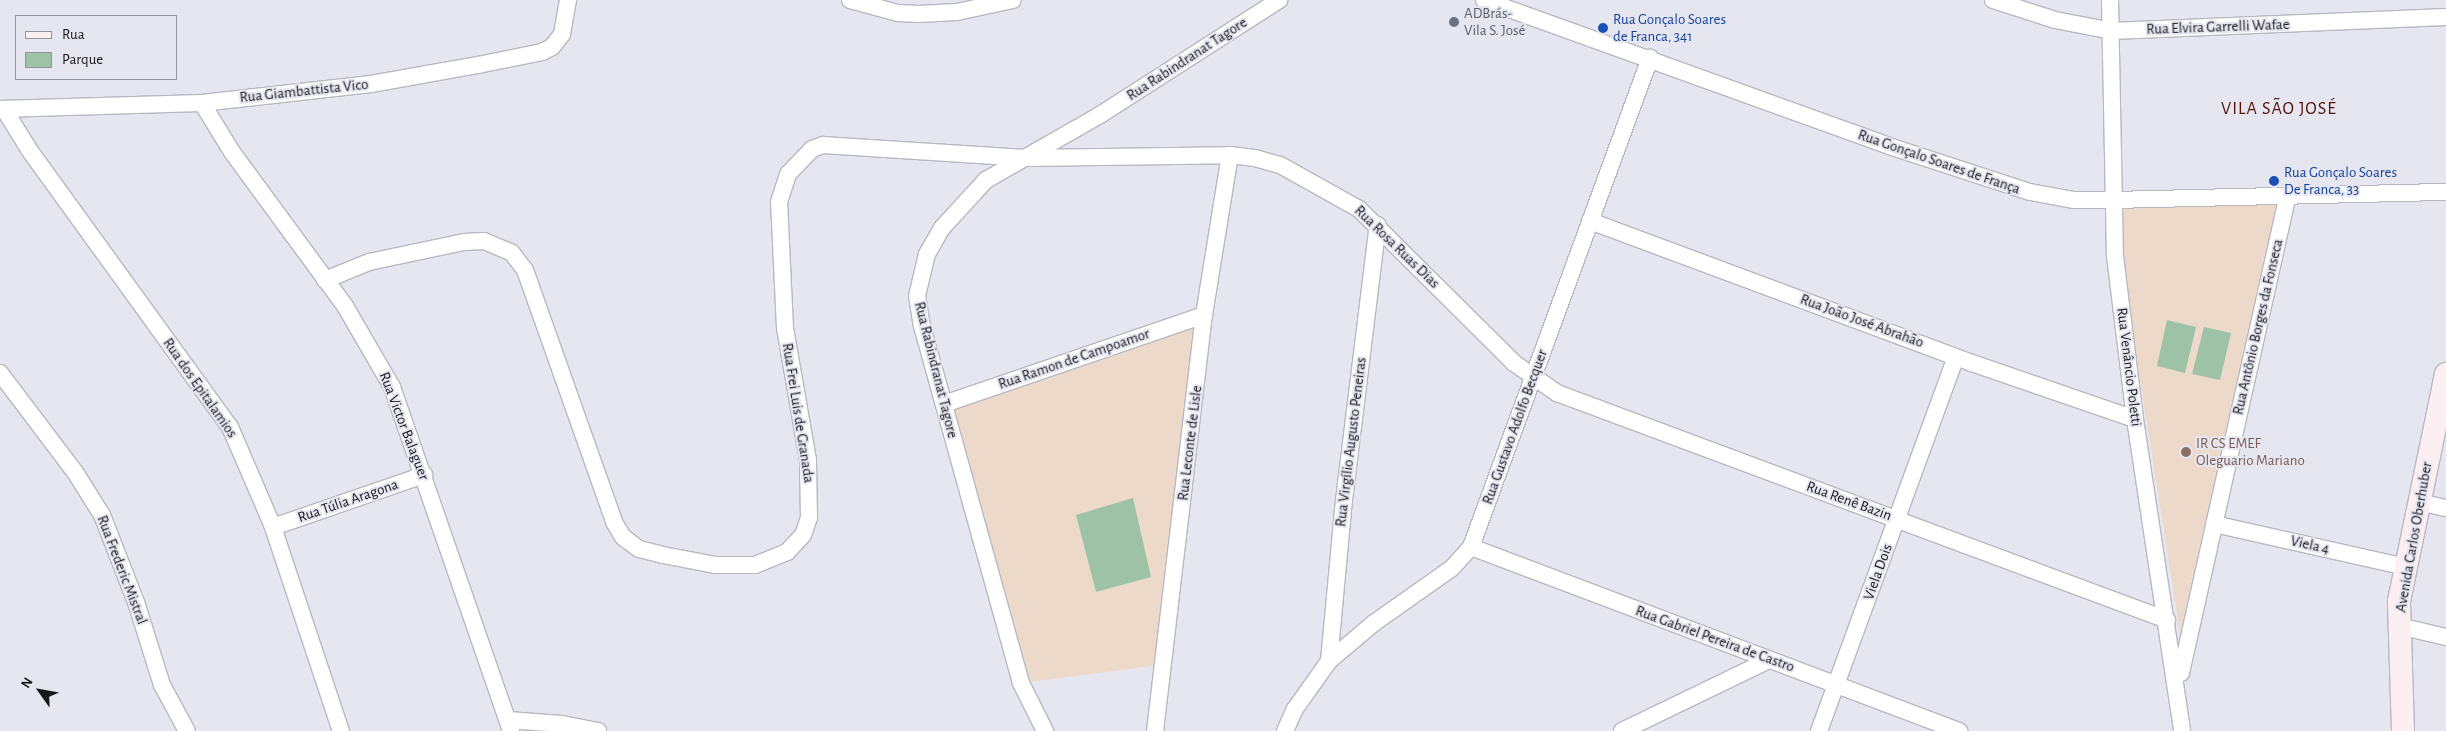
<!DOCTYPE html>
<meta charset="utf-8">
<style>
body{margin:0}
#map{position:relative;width:2446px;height:731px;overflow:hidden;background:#e6e6f1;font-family:"Alegreya Sans",sans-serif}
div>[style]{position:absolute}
.education>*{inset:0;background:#edd9ca}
.green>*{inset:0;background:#9dc2a6}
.roads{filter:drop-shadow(1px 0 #b8b8c2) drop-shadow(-1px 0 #b8b8c2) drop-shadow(0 1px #b8b8c2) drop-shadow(0 -1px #b8b8c2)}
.street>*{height:16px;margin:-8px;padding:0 8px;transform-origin:8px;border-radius:8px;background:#fff}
.secondary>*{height:22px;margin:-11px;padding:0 11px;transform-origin:11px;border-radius:11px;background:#fceff1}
.dots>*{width:14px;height:14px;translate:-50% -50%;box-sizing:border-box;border:2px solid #e6e6f1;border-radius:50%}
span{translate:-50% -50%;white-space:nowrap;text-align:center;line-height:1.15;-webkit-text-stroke:4px #e6e6f1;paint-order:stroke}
.worship-label{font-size:15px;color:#5b616d}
.left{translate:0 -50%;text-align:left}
.transit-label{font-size:15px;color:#164399}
.street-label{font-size:15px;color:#17171b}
.education-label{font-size:15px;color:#785e54}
.quarter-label{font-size:18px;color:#531006;letter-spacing:1px}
.legend{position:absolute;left:15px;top:15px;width:162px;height:65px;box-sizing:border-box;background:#e6e6f1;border:1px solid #93939b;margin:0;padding:6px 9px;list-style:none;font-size:15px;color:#17171b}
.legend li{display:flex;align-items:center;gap:10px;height:25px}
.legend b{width:25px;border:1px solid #93939b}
.north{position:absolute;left:15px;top:666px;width:50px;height:50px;-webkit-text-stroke:4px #e6e6f1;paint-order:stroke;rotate:302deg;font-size:14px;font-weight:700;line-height:20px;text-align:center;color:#17171b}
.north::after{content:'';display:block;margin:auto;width:18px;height:22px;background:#17171b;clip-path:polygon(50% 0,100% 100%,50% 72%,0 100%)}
</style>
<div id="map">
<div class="education">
<div style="clip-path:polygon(2277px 201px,2180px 633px,2123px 272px,2119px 205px)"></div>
<div style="clip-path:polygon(1196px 329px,1159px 665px,1030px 682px,950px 408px,1167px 332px)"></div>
</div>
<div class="green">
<div style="clip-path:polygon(2167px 320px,2196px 327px,2185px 373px,2157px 366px)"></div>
<div style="clip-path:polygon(2204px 327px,2231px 333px,2220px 380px,2192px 374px)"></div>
<div style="clip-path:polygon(1133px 498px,1151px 577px,1096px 592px,1076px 515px)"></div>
</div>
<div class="roads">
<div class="street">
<div style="left:850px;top:0;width:50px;rotate:15.2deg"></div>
<div style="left:898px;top:13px;width:21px;rotate:3deg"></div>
<div style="left:919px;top:14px;width:38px;rotate:-3deg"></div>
<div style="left:957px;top:12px;width:57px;rotate:-12.1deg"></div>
<div style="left:1484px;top:0;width:431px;rotate:19.8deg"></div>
<div style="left:1889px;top:146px;width:148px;rotate:18.1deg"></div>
<div style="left:2030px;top:192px;width:45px;rotate:10.3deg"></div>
<div style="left:2074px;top:200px;width:39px"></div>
<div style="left:2113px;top:200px;width:333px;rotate:-1.4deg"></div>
<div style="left:1993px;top:0;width:65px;rotate:17.9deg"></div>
<div style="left:2055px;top:20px;width:58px;rotate:10.9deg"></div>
<div style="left:2112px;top:31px;width:334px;rotate:-2.4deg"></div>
<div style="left:2110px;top:0;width:256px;rotate:88.9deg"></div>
<div style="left:2115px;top:256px;width:164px;rotate:83deg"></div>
<div style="left:2135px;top:419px;width:316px;rotate:81.4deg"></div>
<div style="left:202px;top:103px;width:57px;rotate:58.5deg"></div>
<div style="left:232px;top:152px;width:191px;rotate:53.7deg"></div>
<div style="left:345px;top:306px;width:94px;rotate:59.9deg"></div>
<div style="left:392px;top:387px;width:364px;rotate:70.9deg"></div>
<div style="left:0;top:109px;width:202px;rotate:-1.7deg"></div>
<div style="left:202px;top:103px;width:170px;rotate:-6.4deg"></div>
<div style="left:371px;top:84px;width:109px;rotate:-10.1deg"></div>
<div style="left:478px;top:65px;width:65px;rotate:-11.5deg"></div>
<div style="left:542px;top:52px;width:11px;rotate:-27deg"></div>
<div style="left:552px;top:47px;width:16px;rotate:-52deg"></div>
<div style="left:562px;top:34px;width:35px;rotate:-80deg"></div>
<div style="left:4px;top:109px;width:49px;rotate:58.2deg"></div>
<div style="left:30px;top:151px;width:341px;rotate:54.1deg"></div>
<div style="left:230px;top:427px;width:109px;rotate:66.7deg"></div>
<div style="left:273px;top:527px;width:215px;rotate:71.6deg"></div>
<div style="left:1590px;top:221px;width:408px;rotate:20.4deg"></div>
<div style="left:1972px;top:363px;width:172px;rotate:19deg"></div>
<div style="left:325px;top:280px;width:48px;rotate:-22.2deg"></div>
<div style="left:369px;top:262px;width:97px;rotate:-11.9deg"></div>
<div style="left:464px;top:242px;width:20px;rotate:-3deg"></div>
<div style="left:484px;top:241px;width:30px;rotate:23deg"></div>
<div style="left:512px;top:253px;width:21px;rotate:53deg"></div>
<div style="left:525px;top:270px;width:267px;rotate:70.5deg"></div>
<div style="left:614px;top:522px;width:17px;rotate:59deg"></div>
<div style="left:623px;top:537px;width:20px;rotate:37deg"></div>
<div style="left:639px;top:549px;width:25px;rotate:14deg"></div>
<div style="left:663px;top:555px;width:54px;rotate:10.7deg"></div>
<div style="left:716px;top:565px;width:39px"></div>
<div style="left:755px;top:565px;width:35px;rotate:-22deg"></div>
<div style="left:787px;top:552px;width:23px;rotate:-47deg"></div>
<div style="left:803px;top:535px;width:18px;rotate:-71deg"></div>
<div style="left:809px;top:518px;width:58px;rotate:-91deg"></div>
<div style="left:808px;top:460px;width:134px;rotate:-99.9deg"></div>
<div style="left:785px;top:328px;width:126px;rotate:-92.7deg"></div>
<div style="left:779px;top:202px;width:29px;rotate:-72deg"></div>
<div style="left:788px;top:174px;width:35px;rotate:-46deg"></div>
<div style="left:812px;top:149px;width:12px;rotate:-20deg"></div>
<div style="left:823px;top:145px;width:203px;rotate:3.7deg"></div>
<div style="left:1026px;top:158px;width:204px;rotate:-0.8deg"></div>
<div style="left:1230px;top:155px;width:25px;rotate:7deg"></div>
<div style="left:1255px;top:158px;width:26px;rotate:16deg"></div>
<div style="left:1280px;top:165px;width:90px;rotate:29.1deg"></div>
<div style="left:1359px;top:209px;width:218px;rotate:44.8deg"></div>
<div style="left:1514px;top:363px;width:52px;rotate:34.9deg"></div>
<div style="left:1557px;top:393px;width:651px;rotate:20.41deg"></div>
<div style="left:0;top:373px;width:124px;rotate:52.9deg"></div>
<div style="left:75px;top:472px;width:51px;rotate:57.9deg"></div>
<div style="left:102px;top:515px;width:93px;rotate:68.7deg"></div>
<div style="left:136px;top:602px;width:87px;rotate:72.6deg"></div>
<div style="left:162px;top:685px;width:52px;rotate:61.5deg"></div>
<div style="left:944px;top:404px;width:275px;rotate:-18.9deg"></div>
<div style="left:2419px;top:502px;width:28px;rotate:13deg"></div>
<div style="left:2214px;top:524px;width:198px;rotate:12.6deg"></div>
<div style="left:273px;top:527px;width:160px;rotate:-19deg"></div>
<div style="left:1471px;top:547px;width:522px;rotate:20.66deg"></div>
<div style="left:2399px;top:626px;width:48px;rotate:13.2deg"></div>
<div style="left:1329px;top:661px;width:162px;rotate:-84.7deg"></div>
<div style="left:1344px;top:500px;width:277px;rotate:-83deg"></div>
<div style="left:2181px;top:673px;width:488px;rotate:-77.4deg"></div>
<div style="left:508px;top:720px;width:54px;rotate:4.2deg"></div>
<div style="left:562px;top:724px;width:37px;rotate:11deg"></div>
<div style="left:1045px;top:731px;width:54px;rotate:-116.6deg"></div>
<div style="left:1021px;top:683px;width:370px;rotate:-105.5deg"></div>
<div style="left:922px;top:327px;width:31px;rotate:-99deg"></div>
<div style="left:917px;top:296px;width:43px;rotate:-76.6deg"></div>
<div style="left:927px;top:254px;width:30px;rotate:-60deg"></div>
<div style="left:942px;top:228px;width:65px;rotate:-47.5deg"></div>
<div style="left:986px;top:180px;width:131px;rotate:-29.7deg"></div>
<div style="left:1100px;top:115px;width:213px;rotate:-32.7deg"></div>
<div style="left:1155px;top:731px;width:419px;rotate:-83.3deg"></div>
<div style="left:1204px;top:315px;width:162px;rotate:-80.8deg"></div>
<div style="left:1285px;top:731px;width:24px;rotate:-66deg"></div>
<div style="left:1295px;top:709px;width:59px;rotate:-54.7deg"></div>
<div style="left:1329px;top:661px;width:59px;rotate:-40.2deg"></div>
<div style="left:1374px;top:623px;width:95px;rotate:-35.2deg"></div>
<div style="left:1452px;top:568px;width:28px;rotate:-48deg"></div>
<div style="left:1471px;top:547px;width:521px;rotate:-69.89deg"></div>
<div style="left:1622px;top:731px;width:163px;rotate:-25.8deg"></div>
<div style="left:1819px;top:731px;width:398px;rotate:-69.9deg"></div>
</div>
<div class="secondary">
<div style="left:2403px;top:731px;width:130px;rotate:-91.8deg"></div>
<div style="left:2399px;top:601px;width:232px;rotate:-78.3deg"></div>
</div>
</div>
<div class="dots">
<div style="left:1454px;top:22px;background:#6b7280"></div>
<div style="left:1603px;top:28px;background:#1a4fb4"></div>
<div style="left:2274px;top:181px;background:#1a4fb4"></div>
<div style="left:2186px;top:452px;background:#8d6e63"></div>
</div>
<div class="worship-label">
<span class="left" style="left:1464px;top:22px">ADBrás-<br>Vila S. José</span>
</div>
<div class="transit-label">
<span class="left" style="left:1613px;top:28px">Rua Gonçalo Soares<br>de Franca, 341</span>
<span class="left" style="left:2284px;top:181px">Rua Gonçalo Soares<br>De Franca, 33</span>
</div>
<div class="street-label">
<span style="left:2218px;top:27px;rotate:-2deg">Rua Elvira Garrelli Wafae</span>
<span style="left:1187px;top:59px;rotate:-33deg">Rua Rabindranat Tagore</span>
<span style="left:304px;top:91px;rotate:-6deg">Rua Giambattista Vico</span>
<span style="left:1939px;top:162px;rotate:19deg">Rua Gonçalo Soares de França</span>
<span style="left:1397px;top:247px;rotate:44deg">Rua Rosa Ruas Dias</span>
<span style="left:1862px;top:321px;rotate:20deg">Rua João José Abrahão</span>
<span style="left:2258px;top:327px;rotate:-77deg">Rua Antônio Borges da Fonseca</span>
<span style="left:1074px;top:359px;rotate:-19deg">Rua Ramon de Campoamor</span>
<span style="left:2129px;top:367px;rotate:83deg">Rua Venâncio Poletti</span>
<span style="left:936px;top:370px;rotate:76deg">Rua Rabindranat Tagore</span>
<span style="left:200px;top:388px;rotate:55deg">Rua dos Epitalamios</span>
<span style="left:798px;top:413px;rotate:81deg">Rua Frei Luis de Granada</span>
<span style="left:404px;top:426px;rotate:69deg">Rua Victor Balaguer</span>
<span style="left:1515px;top:427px;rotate:-70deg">Rua Gustavo Adolfo Becquer</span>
<span style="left:1351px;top:442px;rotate:-83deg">Rua Virgílio Augusto Peneiras</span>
<span style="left:1190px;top:443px;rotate:-83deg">Rua Leconte de Lisle</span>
<span style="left:348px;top:501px;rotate:-19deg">Rua Túlia Aragona</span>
<span style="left:1849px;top:501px;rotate:20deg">Rua Renê Bazin</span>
<span style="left:2414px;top:537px;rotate:-80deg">Avenida Carlos Oberhuber</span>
<span style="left:2310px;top:545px;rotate:13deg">Viela 4</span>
<span style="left:122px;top:570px;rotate:69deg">Rua Frederic Mistral</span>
<span style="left:1878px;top:572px;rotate:-70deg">Viela Dois</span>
<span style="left:1715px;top:639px;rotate:20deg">Rua Gabriel Pereira de Castro</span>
</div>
<div class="education-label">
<span class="left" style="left:2196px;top:452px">IR CS EMEF<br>Oleguario Mariano</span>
</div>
<div class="quarter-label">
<span style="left:2279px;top:109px">VILA SÃO JOSÉ</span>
</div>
<ul class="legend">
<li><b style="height:6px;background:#fceff1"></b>Rua</li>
<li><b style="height:14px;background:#9dc2a6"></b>Parque</li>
</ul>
<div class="north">N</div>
</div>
